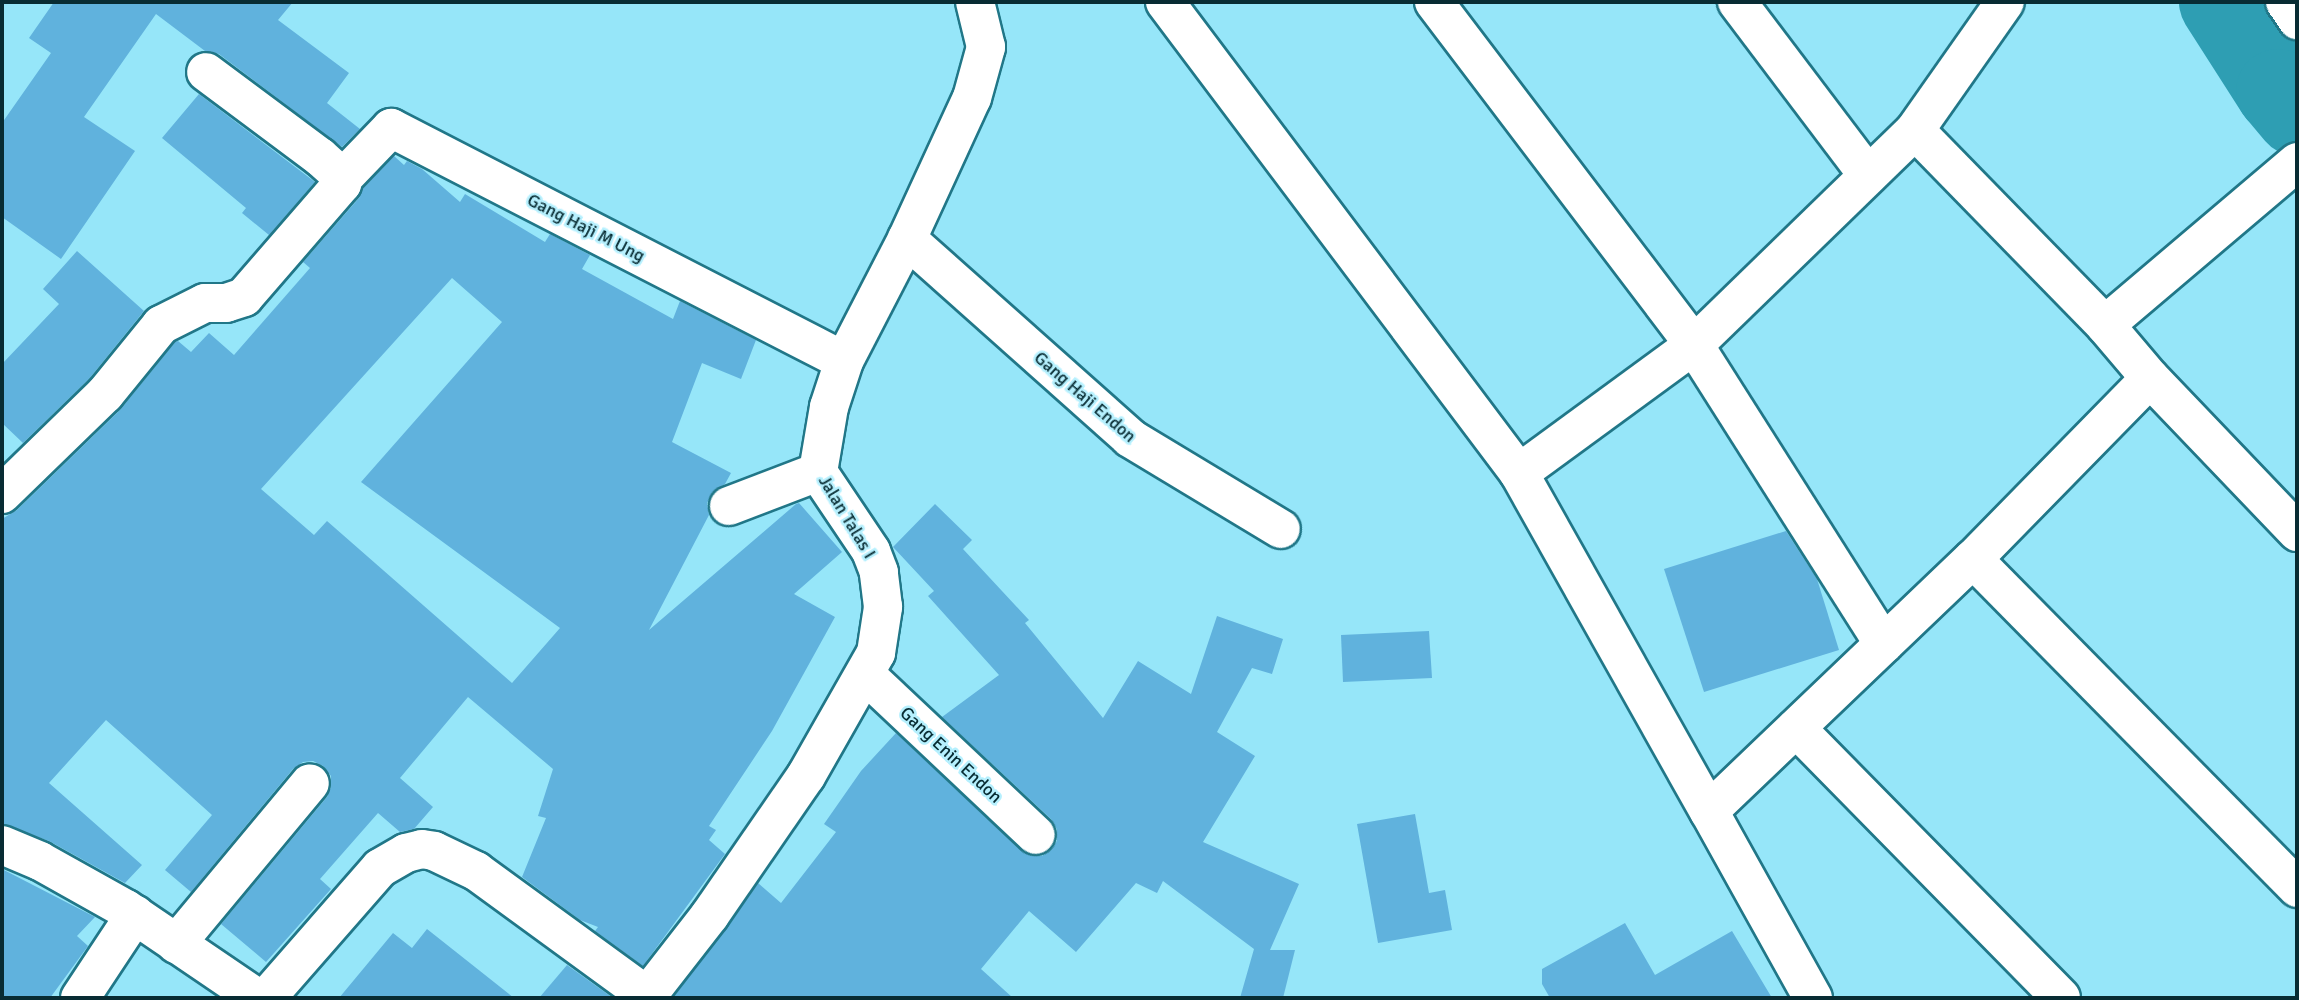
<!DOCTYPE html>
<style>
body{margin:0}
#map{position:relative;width:2299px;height:1000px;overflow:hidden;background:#96e6f9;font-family:Signika,sans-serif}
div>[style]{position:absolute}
.river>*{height:84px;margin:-42px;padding:0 42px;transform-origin:42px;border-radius:42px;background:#2e9eb3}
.building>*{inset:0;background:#60b2dd}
.roads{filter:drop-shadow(2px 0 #217788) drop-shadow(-2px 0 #217788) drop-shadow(0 2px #217788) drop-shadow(0 -2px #217788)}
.minor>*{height:38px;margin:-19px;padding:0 19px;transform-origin:19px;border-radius:19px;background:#fff}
span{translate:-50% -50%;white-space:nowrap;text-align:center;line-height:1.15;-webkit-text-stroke:5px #b6f0fe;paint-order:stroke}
.street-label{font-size:18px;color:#082c33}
.frame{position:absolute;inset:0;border:4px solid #082c33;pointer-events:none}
</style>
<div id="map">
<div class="river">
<div style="left:2221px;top:2px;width:106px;rotate:57.4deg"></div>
<div style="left:2278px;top:91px;width:30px;rotate:50deg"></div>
</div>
<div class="building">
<div style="clip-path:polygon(54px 2px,293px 2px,278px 20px,349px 73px,327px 103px,360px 129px,342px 147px,219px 54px,205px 51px,156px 14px,84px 117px,135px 151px,61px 259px,2px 217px,2px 123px,51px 53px,29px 38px)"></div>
<div style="clip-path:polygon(199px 94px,315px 182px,269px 235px,242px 213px,246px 208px,162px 138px)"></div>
<div style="clip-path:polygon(evenodd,394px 156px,404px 165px,407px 161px,422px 169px,460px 202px,465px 194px,545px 242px,550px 234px,590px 255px,582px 269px,673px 319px,680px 301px,756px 340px,741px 379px,702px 363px,672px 442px,731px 473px,725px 484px,712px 493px,707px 503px,709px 515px,649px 630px,796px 504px,799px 503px,842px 552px,794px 594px,835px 617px,772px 731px,709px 826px,716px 830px,709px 840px,725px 854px,643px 966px,595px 931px,598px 927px,580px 920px,522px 877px,546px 818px,538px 816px,553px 769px,468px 697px,400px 778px,433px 807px,414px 829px,400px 832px,378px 813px,320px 879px,331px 889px,266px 962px,221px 924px,327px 797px,331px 787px,331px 776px,323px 766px,313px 761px,303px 762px,293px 769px,191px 892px,165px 870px,212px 815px,106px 720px,49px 783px,142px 865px,125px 883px,49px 841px,2px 824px,2px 519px,17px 510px,120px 410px,175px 342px,178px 341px,191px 352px,209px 333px,234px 355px,310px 268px,303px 262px,359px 198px,363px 188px,394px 156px,452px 278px,502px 322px,361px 482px,560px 628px,512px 683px,327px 521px,314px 535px,261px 489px,452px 278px)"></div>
<div style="clip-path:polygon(77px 251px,144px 311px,89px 379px,23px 443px,2px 423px,2px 364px,59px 304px,43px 289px)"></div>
<div style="clip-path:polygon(935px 504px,972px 540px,963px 549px,1029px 620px,1025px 623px,1103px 718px,1138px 661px,1191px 694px,1217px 616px,1283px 639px,1272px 674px,1252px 668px,1217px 732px,1255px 756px,1203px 842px,1299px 884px,1270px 950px,1295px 950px,1283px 998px,1240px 998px,1254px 949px,1163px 881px,1157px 893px,1136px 883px,1076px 952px,1029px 911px,981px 969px,1013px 998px,673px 998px,758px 883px,781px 903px,836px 832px,824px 824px,861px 771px,896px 733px,1022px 851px,1032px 856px,1042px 856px,1051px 850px,1057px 841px,1057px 829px,1051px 819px,942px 717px,999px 675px,928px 596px,934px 591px,893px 547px)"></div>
<div style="clip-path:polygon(1786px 531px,1817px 579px,1839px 650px,1704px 692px,1664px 569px)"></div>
<div style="clip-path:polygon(1429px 631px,1432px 678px,1343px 682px,1341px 635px)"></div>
<div style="clip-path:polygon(1415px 814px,1429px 893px,1445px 890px,1452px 930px,1378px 943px,1357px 824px)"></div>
<div style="clip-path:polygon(2px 869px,95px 917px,77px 936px,88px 946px,50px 998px,2px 998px)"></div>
<div style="clip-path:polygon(1625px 923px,1655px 975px,1732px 931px,1772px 998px,1550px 998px,1542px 984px,1542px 969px)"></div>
<div style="clip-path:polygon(427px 929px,514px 998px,339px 998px,393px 933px,412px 948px)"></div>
<div style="clip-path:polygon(567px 965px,613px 998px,539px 998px)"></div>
</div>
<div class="roads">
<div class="minor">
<div style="left:1165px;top:2px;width:589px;rotate:53.07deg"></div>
<div style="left:1519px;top:473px;width:388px;rotate:60.7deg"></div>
<div style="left:1434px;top:2px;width:430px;rotate:52.8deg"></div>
<div style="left:1694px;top:345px;width:354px;rotate:57.6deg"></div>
<div style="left:1737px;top:2px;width:217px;rotate:52.9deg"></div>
<div style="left:2285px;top:2px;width:22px;rotate:56deg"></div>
<div style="left:342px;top:179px;width:71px;rotate:-46.1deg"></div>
<div style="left:391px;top:128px;width:509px;rotate:27.22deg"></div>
<div style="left:907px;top:239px;width:299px;rotate:41.7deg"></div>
<div style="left:1130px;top:438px;width:176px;rotate:31.1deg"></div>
<div style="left:2105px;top:325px;width:252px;rotate:-40.3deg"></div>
<div style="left:2150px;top:378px;width:213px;rotate:46.3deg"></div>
<div style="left:1519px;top:473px;width:217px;rotate:-36.2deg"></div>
<div style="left:1694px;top:345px;width:308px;rotate:-44.2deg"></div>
<div style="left:1915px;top:130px;width:156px;rotate:-54.9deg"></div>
<div style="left:2px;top:494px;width:144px;rotate:-44.2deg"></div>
<div style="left:105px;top:394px;width:89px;rotate:-50.9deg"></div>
<div style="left:161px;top:325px;width:49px;rotate:-26.6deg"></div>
<div style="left:205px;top:303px;width:21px"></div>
<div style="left:226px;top:303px;width:19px;rotate:-18deg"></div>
<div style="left:244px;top:297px;width:150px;rotate:-49.1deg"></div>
<div style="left:342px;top:184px;width:9px;rotate:-103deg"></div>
<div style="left:340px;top:175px;width:27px;rotate:-138deg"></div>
<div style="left:320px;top:157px;width:142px;rotate:-143.3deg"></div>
<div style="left:729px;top:506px;width:95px;rotate:-20.9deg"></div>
<div style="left:1973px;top:559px;width:462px;rotate:45.4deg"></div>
<div style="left:866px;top:675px;width:233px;rotate:43.3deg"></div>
<div style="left:1796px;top:728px;width:378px;rotate:45.5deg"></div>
<div style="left:2px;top:845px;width:41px;rotate:22.8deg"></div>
<div style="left:40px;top:861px;width:98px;rotate:29.2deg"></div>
<div style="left:126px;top:909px;width:158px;rotate:34.2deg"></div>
<div style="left:176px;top:944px;width:209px;rotate:-50.2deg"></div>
<div style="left:647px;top:996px;width:103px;rotate:-52.1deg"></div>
<div style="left:710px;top:915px;width:169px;rotate:-55.4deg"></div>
<div style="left:806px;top:776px;width:142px;rotate:-60.4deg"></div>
<div style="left:876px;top:653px;width:47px;rotate:-81.3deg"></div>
<div style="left:883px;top:607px;width:35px;rotate:-97deg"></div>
<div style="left:879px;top:572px;width:22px;rotate:-111deg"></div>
<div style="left:871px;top:551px;width:95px;rotate:-123.9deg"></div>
<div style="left:818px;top:472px;width:66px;rotate:-80.4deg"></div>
<div style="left:829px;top:407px;width:48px;rotate:-71.9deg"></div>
<div style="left:844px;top:361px;width:137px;rotate:-62.7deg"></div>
<div style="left:907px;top:239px;width:155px;rotate:-65.3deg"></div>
<div style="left:972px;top:98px;width:53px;rotate:-74.6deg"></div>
<div style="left:986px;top:47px;width:46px;rotate:-103.7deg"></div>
<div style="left:80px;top:998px;width:100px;rotate:-56.5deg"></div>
<div style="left:261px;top:998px;width:7px;rotate:-16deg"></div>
<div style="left:268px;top:996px;width:170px;rotate:-48.8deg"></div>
<div style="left:380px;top:868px;width:30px;rotate:-30deg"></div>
<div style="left:406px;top:853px;width:16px;rotate:-14deg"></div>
<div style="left:422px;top:849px;width:12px;rotate:9deg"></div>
<div style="left:434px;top:851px;width:47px;rotate:25.5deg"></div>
<div style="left:476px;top:871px;width:215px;rotate:36.1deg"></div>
<div style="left:1813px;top:998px;width:214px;rotate:-119.1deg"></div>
<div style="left:1709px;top:811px;width:365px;rotate:-43.7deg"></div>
<div style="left:1973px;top:559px;width:253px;rotate:-45.6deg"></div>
<div style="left:2150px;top:378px;width:70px;rotate:-130.3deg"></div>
<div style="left:2105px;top:325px;width:272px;rotate:-134.3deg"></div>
</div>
</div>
<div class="street-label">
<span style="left:586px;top:228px;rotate:27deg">Gang Haji M Ung</span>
<span style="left:1085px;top:397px;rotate:41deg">Gang Haji Endon</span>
<span style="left:847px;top:517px;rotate:59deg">Jalan Talas I</span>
<span style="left:951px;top:755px;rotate:43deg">Gang Enin Endon</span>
</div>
<div class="frame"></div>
</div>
